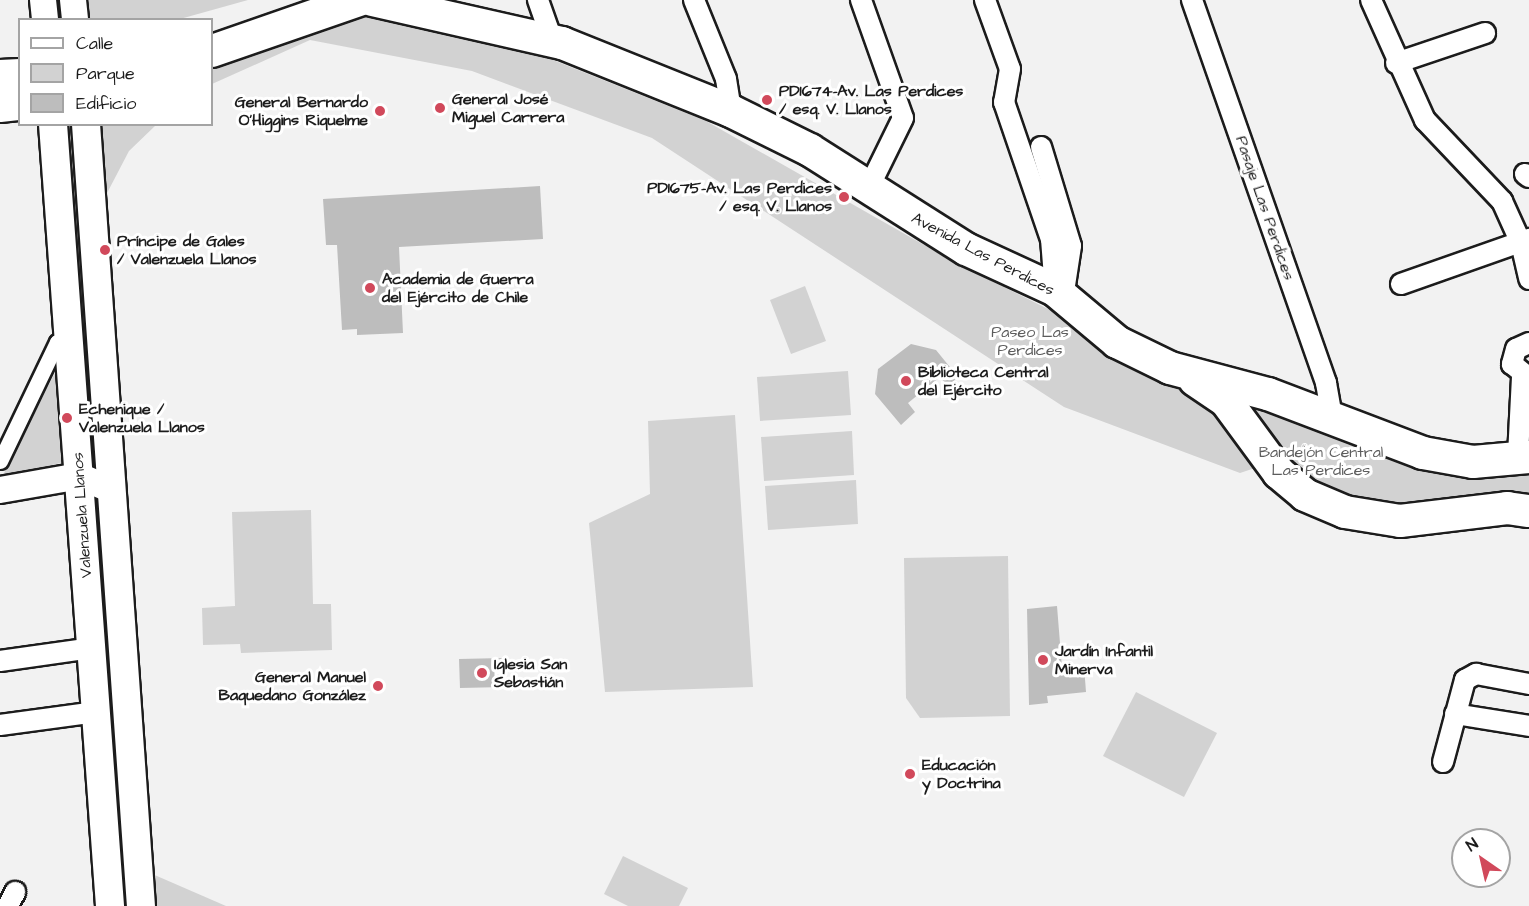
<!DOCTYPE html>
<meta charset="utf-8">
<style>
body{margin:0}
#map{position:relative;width:1529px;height:906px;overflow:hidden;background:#f2f2f2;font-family:"Architects Daughter",sans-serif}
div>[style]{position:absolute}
.green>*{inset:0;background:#d2d2d2}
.building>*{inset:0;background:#bdbdbd}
.roads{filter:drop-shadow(2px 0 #1c1c1c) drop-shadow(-2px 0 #1c1c1c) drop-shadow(0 2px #1c1c1c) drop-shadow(0 -2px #1c1c1c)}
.pedestrian>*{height:15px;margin:-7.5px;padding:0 7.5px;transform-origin:7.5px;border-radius:7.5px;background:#fff}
.minor>*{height:20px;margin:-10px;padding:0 10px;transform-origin:10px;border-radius:10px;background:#fff}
.tertiary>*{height:26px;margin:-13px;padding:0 13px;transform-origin:13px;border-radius:13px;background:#fff}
.secondary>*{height:28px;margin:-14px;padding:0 14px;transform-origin:14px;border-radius:14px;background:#fff}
.primary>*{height:32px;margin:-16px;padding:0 16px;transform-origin:16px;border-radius:16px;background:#fff}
.dots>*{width:16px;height:16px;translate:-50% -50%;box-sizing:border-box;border:3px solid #fff;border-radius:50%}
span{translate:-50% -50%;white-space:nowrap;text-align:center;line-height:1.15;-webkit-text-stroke:6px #fff;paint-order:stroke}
.poi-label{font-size:16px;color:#1c1c1c;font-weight:700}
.left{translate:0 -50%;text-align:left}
.right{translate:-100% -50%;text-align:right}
.street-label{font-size:16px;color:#1c1c1c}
.park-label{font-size:16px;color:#5c5c5c}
.legend{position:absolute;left:18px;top:18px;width:195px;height:108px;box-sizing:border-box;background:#fff;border:2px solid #a4a4a4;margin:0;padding:8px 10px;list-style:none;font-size:18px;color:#1c1c1c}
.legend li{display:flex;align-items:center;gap:12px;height:30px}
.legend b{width:30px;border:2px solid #a4a4a4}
.north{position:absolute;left:1451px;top:828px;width:60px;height:60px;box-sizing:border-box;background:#fff;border:2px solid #a4a4a4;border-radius:50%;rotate:326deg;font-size:16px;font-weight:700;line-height:24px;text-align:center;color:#1c1c1c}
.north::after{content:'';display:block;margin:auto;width:21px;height:27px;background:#d1495b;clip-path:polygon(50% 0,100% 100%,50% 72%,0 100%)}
</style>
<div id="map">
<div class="green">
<div style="clip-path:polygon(88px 0,248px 0,180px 19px,89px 20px)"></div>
<div style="clip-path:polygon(372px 12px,543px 56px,706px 121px,954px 262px,1052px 311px,1104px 355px,1155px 381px,1203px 394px,1235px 430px,1255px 468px,1240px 473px,1064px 407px,652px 138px,472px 71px,310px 40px,212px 84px,212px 65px)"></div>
<div style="clip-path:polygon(97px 125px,156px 125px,129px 151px,105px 197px)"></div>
<div style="clip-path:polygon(805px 286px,826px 341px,791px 354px,770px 300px)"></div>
<div style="clip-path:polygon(66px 351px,77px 459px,2px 477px)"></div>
<div style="clip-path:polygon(848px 371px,851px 415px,760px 421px,757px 377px)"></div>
<div style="clip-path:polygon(1224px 397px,1529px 465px,1529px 508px,1430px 518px,1304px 488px)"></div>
<div style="clip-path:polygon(735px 415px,753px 687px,605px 692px,589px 523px,650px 494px,648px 421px)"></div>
<div style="clip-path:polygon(852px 431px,854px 475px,764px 481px,761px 437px)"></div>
<div style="clip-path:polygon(856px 480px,858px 524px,768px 530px,765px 486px)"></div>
<div style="clip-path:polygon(311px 510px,313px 604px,331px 604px,332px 650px,241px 653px,240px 644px,203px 645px,202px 608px,235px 606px,232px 512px)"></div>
<div style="clip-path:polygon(1008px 556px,1010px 716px,920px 718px,906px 698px,904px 558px)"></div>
<div style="clip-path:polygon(1136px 692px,1217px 733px,1184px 797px,1103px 756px)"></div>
<div style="clip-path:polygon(623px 856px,688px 888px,679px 906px,628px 906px,604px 894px)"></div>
<div style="clip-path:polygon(150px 873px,226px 906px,153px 906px)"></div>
</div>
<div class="building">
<div style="clip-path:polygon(540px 186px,543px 239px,399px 247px,403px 333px,357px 335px,357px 329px,342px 330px,337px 245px,326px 245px,323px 199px)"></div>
<div style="clip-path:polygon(911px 344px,936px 350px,958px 377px,948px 386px,940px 377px,908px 403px,915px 412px,901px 425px,875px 394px,878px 369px)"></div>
<div style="clip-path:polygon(1057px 606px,1062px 668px,1084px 666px,1086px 692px,1047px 696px,1048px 703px,1029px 705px,1027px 609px)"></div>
<div style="clip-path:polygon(503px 658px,504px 687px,460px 688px,459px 659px)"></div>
</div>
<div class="roads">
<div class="pedestrian">
<div style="left:0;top:461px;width:132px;rotate:-64.4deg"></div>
<div style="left:57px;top:342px;width:12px;rotate:-14deg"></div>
</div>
<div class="minor">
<div style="left:538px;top:0;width:42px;rotate:70.7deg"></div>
<div style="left:694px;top:0;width:85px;rotate:67.9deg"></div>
<div style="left:726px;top:79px;width:32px;rotate:81deg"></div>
<div style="left:861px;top:0;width:125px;rotate:70.4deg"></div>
<div style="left:903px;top:118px;width:77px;rotate:116.2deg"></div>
<div style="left:985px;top:0;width:73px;rotate:70.1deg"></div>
<div style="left:1010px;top:69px;width:34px;rotate:100deg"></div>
<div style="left:1004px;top:102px;width:145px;rotate:71.1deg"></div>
<div style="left:1051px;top:239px;width:51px;rotate:85.5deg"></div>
<div style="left:1192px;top:0;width:406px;rotate:70.7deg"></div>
<div style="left:1326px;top:383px;width:36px;rotate:80deg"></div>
<div style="left:1371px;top:0;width:132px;rotate:65.8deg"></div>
<div style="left:1425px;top:120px;width:112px;rotate:46.5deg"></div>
<div style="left:1502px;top:201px;width:46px;rotate:65.7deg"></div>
<div style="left:1521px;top:243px;width:37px;rotate:77deg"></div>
<div style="left:1396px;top:63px;width:94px;rotate:-18.6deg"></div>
<div style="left:1041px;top:147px;width:103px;rotate:73.1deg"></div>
<div style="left:1071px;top:246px;width:47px;rotate:98.7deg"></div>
<div style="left:1525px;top:174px;width:5px;rotate:37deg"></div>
<div style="left:1401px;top:284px;width:136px;rotate:-19.4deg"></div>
<div style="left:1529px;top:343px;width:14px;rotate:155deg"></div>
<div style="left:1516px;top:349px;width:16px;rotate:105deg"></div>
<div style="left:1512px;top:364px;width:22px;rotate:39deg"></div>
<div style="left:1518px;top:456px;width:79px;rotate:-87.1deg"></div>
<div style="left:0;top:661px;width:92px;rotate:-8.1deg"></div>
<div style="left:1455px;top:714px;width:75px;rotate:9.2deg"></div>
<div style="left:0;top:725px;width:97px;rotate:-7.7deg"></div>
<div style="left:1443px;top:762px;width:85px;rotate:-75deg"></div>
<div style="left:1465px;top:680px;width:13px;rotate:-29deg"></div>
<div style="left:1476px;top:674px;width:54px;rotate:10.7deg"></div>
<div style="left:8px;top:906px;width:16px;rotate:-63deg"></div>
</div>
<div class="tertiary">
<div style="left:43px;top:0;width:20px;rotate:84deg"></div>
<div style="left:73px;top:0;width:20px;rotate:84deg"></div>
<div style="left:0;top:490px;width:80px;rotate:-10deg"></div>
<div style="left:79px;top:476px;width:34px;rotate:23deg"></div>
</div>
<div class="secondary">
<div style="left:53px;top:124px;width:784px;rotate:85.83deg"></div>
<div style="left:86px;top:124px;width:784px;rotate:85.98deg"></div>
</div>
<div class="primary">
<div style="left:372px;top:0;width:195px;rotate:12.8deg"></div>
<div style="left:562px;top:43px;width:182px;rotate:21.9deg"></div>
<div style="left:731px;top:111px;width:88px;rotate:26.3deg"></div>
<div style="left:810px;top:150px;width:185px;rotate:32.4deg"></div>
<div style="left:966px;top:249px;width:98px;rotate:24.7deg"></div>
<div style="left:1055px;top:290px;width:81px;rotate:40deg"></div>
<div style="left:1117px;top:342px;width:59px;rotate:26.1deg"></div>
<div style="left:1170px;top:368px;width:101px;rotate:14.9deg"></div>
<div style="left:1268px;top:394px;width:166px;rotate:20.8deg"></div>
<div style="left:1423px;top:453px;width:51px;rotate:10.2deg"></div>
<div style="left:1473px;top:462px;width:56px;rotate:-5.1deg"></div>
<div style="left:212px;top:51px;width:156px;rotate:-19.1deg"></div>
<div style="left:0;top:76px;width:20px;rotate:-3deg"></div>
<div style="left:0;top:106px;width:20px;rotate:-6deg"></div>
<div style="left:1195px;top:380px;width:37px;rotate:34deg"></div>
<div style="left:1226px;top:401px;width:89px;rotate:53.6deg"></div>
<div style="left:1279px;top:473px;width:34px;rotate:40deg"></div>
<div style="left:1305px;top:495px;width:43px;rotate:23deg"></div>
<div style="left:1345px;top:512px;width:56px;rotate:9.3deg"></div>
<div style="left:1400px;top:521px;width:108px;rotate:-6.9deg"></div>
<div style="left:1507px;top:508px;width:22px;rotate:8deg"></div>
</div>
</div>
<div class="dots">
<div style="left:767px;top:100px;background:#d1495b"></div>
<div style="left:440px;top:108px;background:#d1495b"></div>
<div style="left:380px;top:111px;background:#d1495b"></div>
<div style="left:844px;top:197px;background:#d1495b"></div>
<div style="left:105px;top:250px;background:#d1495b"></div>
<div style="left:370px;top:288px;background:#d1495b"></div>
<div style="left:906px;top:381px;background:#d1495b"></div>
<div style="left:67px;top:418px;background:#d1495b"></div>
<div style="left:1043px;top:660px;background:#d1495b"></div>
<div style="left:482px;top:673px;background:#d1495b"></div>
<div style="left:378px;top:686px;background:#d1495b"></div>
<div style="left:910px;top:774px;background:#d1495b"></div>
</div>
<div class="poi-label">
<span class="left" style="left:779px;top:100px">PD1674-Av. Las Perdices<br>/ esq. V. Llanos</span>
<span class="left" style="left:452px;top:108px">General José<br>Miguel Carrera</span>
<span class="right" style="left:368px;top:111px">General Bernardo<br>O’Higgins Riquelme</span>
<span class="right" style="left:832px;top:197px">PD1675-Av. Las Perdices<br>/ esq. V. Llanos</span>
<span class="left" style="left:117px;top:250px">Príncipe de Gales<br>/ Valenzuela Llanos</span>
<span class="left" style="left:382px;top:288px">Academia de Guerra<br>del Ejército de Chile</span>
<span class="left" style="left:918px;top:381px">Biblioteca Central<br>del Ejército</span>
<span class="left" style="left:79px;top:418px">Echenique /<br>Valenzuela Llanos</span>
<span class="left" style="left:1055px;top:660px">Jardín Infantil<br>Minerva</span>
<span class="left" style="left:494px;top:673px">Iglesia San<br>Sebastián</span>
<span class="right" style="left:366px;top:686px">General Manuel<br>Baquedano González</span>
<span class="left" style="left:922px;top:774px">Educación<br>y Doctrina</span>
</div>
<div class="street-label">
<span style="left:1265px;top:208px;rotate:71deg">Pasaje Las Perdices</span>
<span style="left:983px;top:254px;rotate:28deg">Avenida Las Perdices</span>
<span style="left:82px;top:515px;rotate:-94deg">Valenzuela Llanos</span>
</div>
<div class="park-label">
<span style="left:1030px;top:341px">Paseo Las<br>Perdices</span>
<span style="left:1321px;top:461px">Bandejón Central<br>Las Perdices</span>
</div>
<ul class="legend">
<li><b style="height:8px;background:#fff"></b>Calle</li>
<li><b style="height:16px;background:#d2d2d2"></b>Parque</li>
<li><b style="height:16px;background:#bdbdbd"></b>Edificio</li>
</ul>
<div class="north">N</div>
</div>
